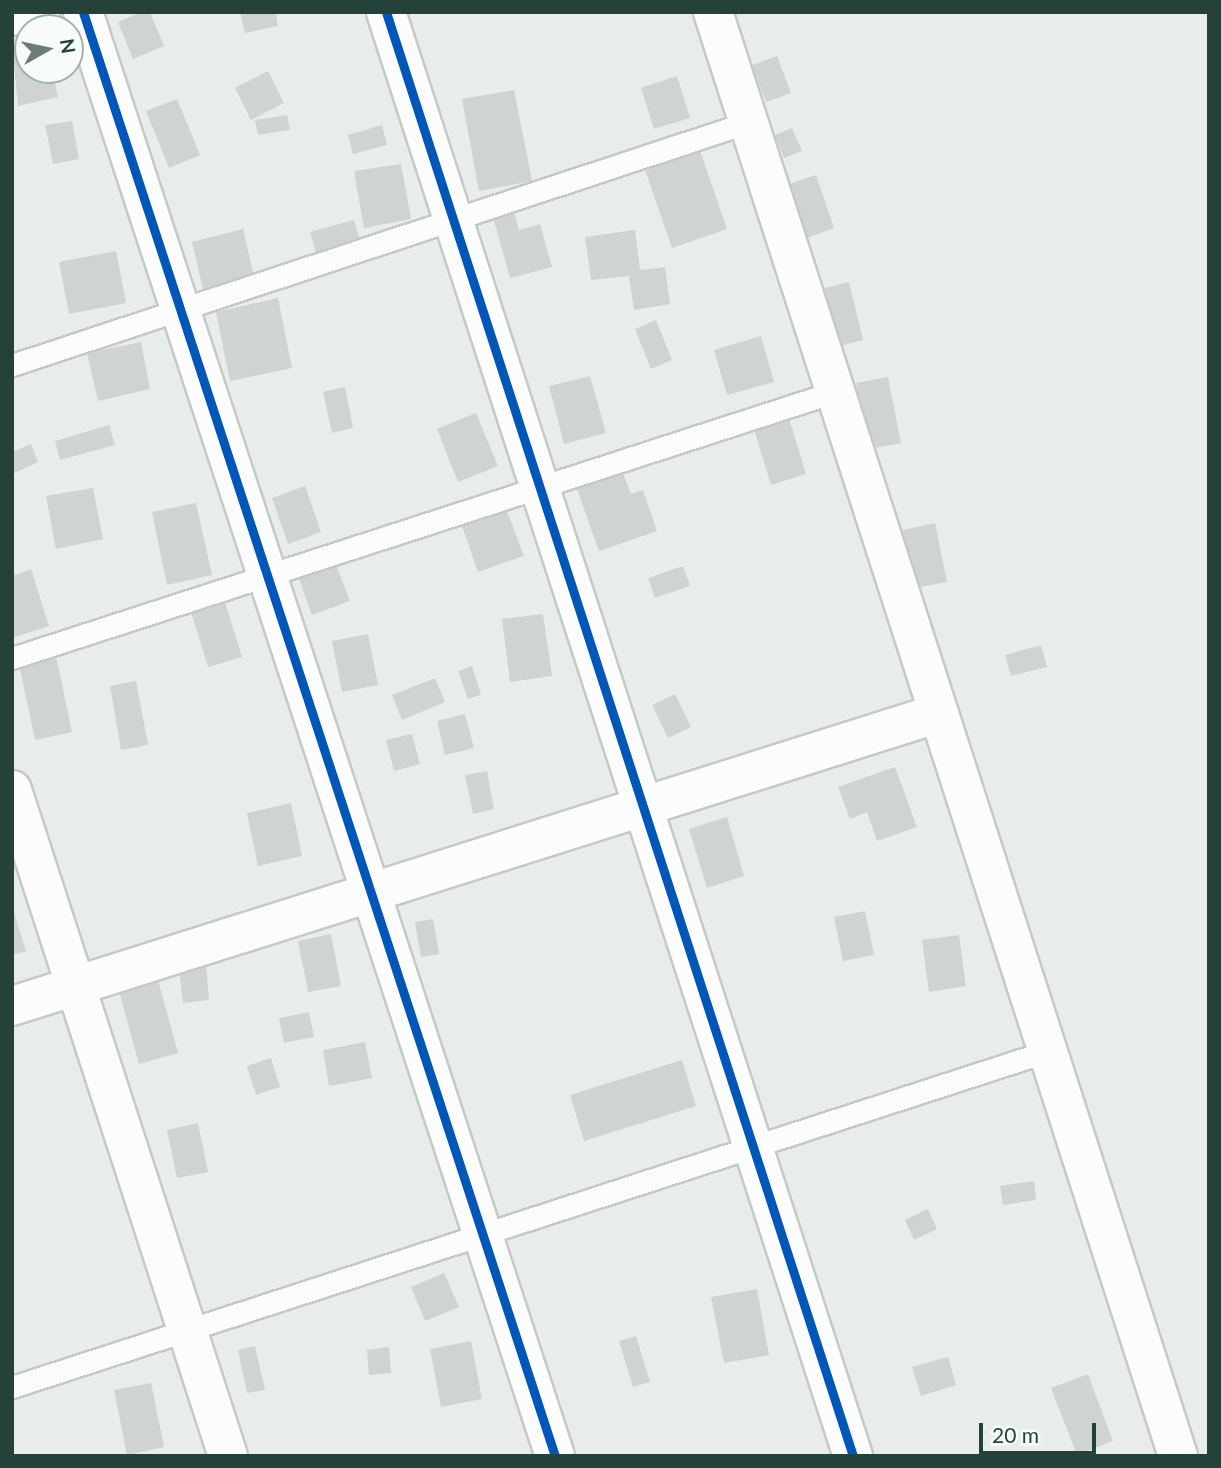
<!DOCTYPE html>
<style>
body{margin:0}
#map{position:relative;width:1221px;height:1468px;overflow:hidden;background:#e8edeb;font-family:Lato,sans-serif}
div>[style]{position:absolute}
.building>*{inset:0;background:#cfd4d2}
.roads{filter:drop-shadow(2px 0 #c5cac8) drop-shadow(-2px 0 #c5cac8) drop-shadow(0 2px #c5cac8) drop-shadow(0 -2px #c5cac8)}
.lane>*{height:21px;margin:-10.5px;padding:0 10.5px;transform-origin:10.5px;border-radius:10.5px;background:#fcfcfc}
.street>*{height:38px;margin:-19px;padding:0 19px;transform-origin:19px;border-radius:19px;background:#fcfcfc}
.cycleway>*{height:9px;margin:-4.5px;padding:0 4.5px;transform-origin:4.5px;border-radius:4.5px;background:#0057b8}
span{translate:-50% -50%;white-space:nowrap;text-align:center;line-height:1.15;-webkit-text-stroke:5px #f7fbf9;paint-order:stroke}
.frame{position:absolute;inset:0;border:14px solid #24423a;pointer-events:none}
.north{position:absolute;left:14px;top:14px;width:70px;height:70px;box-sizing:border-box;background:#f7fbf9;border:2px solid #a3b1ad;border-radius:50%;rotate:81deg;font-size:19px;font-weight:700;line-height:28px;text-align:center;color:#24423a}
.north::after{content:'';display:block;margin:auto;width:24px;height:32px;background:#697e78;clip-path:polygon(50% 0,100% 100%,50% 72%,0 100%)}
.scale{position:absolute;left:979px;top:1423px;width:117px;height:32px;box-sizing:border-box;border:4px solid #24423a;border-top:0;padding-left:9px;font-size:21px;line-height:24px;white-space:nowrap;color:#24423a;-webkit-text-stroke:5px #f7fbf9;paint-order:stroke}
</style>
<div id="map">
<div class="building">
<div style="clip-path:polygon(142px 12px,150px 12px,164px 46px,133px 59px,118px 22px)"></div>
<div style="clip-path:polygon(240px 12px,276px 12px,278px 26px,245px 33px)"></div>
<div style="clip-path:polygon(28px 42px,28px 70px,52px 70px,58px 97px,18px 106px,12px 45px)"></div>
<div style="clip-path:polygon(777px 56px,791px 93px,766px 102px,752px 65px)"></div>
<div style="clip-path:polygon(268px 71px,284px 103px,251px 120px,235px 88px)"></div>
<div style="clip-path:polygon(677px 76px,690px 118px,654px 129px,641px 88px)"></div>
<div style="clip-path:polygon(514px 90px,532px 181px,479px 191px,462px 99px)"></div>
<div style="clip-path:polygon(177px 99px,200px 155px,169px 168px,146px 111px)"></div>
<div style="clip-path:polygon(287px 115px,290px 130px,258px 135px,255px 120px)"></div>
<div style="clip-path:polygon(72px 121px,79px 159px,53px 164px,45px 125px)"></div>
<div style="clip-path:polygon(382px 125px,387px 145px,353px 154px,348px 135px)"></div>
<div style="clip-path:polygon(792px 128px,802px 151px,784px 158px,775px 135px)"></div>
<div style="clip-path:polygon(698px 145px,727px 229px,672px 248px,643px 164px)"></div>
<div style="clip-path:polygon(401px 164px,411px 219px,364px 228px,354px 171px)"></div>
<div style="clip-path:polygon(816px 175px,834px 228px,807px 238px,789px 184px)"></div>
<div style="clip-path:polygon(512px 204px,519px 230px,540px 224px,552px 267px,510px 278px,491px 210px)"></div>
<div style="clip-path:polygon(354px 220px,360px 240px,316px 253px,310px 232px)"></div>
<div style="clip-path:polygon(243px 229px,254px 276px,203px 289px,192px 242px)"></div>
<div style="clip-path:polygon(635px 230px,640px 270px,665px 267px,670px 304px,634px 310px,629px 276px,591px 280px,585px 237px)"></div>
<div style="clip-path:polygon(116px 251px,126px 303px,69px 314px,59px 262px)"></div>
<div style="clip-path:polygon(849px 282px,863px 340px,840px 346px,825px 288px)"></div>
<div style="clip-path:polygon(278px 298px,292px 368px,230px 381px,216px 312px)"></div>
<div style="clip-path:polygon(656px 320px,672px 360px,651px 369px,635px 329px)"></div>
<div style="clip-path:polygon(761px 336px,774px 382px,727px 395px,714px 350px)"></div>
<div style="clip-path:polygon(141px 342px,150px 389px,98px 401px,87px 353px)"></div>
<div style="clip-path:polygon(590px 376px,606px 433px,564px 444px,549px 386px)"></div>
<div style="clip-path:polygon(888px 377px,901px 443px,869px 449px,856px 383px)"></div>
<div style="clip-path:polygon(345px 387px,353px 428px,332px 433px,323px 392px)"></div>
<div style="clip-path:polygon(476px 413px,498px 466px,458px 482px,437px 429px)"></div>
<div style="clip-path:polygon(788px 415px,806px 474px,771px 485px,753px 426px)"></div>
<div style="clip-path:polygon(109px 425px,115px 445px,60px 460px,55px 441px)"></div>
<div style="clip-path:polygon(31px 444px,38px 462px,12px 474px,12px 452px)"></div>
<div style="clip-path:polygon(620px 465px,631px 494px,643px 490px,657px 531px,599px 551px,574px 481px)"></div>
<div style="clip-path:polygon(305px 486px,321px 532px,288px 544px,272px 498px)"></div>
<div style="clip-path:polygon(93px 488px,103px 539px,56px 549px,46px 496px)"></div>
<div style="clip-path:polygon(503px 501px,524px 556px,478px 572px,459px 518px)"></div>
<div style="clip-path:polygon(196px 503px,212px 575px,167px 585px,152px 512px)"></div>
<div style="clip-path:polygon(935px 523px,947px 582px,915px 588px,903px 530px)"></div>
<div style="clip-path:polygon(335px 562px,350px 601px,312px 615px,298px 576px)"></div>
<div style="clip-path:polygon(683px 566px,690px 586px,655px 598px,648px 578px)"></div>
<div style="clip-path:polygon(31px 569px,49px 626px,12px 638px,12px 576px)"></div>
<div style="clip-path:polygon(225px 602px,242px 657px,208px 667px,191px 612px)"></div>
<div style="clip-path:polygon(543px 614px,552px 676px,510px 682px,502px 619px)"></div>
<div style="clip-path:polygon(368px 634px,378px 685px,342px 692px,332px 641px)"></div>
<div style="clip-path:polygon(1041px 645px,1047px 667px,1011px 676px,1005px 655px)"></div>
<div style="clip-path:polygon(56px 656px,72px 732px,35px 740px,19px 664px)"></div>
<div style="clip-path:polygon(472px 666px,481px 695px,468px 699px,458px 671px)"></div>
<div style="clip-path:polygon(435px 678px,445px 702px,402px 720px,392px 695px)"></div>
<div style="clip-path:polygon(136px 681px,148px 745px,121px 750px,110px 686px)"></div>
<div style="clip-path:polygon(675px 694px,691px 727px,668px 738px,652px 705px)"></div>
<div style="clip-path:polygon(465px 714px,474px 748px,445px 755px,437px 721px)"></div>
<div style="clip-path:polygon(412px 734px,420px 764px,394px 771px,386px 740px)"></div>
<div style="clip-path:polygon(895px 767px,917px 827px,877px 841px,867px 812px,850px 819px,838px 787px)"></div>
<div style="clip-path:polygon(487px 771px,494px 809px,473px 814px,465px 775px)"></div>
<div style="clip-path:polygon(291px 803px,302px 856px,258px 866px,247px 813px)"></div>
<div style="clip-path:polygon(727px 817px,744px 876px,707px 888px,689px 829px)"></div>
<div style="clip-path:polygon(12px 906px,26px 951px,12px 955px)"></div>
<div style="clip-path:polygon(865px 911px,874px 955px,843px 961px,834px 917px)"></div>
<div style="clip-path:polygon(433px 919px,439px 954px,421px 957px,415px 922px)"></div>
<div style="clip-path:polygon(331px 934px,341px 986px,308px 992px,298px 941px)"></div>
<div style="clip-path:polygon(959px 935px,966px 986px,929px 992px,922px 940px)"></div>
<div style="clip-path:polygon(206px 965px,209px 1000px,183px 1003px,179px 968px)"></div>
<div style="clip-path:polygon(158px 980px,178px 1053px,139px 1064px,119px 991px)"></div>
<div style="clip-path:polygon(309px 1012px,314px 1037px,284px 1043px,279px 1018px)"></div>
<div style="clip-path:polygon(365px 1042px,372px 1078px,329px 1086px,323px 1050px)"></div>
<div style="clip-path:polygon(271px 1058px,280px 1087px,256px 1095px,247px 1066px)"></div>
<div style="clip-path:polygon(682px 1060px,696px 1106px,584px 1141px,570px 1095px)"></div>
<div style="clip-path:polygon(198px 1123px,208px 1172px,177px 1178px,167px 1130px)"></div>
<div style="clip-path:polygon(1034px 1181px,1036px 1200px,1003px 1205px,1000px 1186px)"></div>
<div style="clip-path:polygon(928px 1209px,937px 1229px,914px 1240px,905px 1220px)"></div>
<div style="clip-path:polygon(444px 1273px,459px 1307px,425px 1321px,411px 1287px)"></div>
<div style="clip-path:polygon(757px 1289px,769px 1355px,724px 1363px,711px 1297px)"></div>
<div style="clip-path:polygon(636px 1336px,650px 1382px,633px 1387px,619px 1341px)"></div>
<div style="clip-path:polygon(471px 1341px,482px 1399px,441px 1407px,430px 1349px)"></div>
<div style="clip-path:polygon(255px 1346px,265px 1390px,247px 1393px,238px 1350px)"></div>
<div style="clip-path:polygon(389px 1347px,391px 1373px,369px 1375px,367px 1350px)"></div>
<div style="clip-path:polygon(948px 1357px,956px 1385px,921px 1396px,912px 1367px)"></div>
<div style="clip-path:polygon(1088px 1374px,1113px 1441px,1077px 1455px,1051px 1388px)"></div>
<div style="clip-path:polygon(151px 1383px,164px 1447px,127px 1455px,114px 1390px)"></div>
</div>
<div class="roads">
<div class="lane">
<div style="left:12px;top:24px;width:38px;rotate:-18deg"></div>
<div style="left:12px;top:365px;width:776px;rotate:-18.25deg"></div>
<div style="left:12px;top:658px;width:864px;rotate:-17.93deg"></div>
<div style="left:12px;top:1387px;width:1089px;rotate:-17.97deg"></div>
</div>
<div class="street">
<div style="left:83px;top:12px;width:1519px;rotate:71.9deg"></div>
<div style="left:386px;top:12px;width:1518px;rotate:72.08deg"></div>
<div style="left:713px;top:12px;width:1517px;rotate:72.15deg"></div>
<div style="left:12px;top:790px;width:700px;rotate:72.03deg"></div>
<div style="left:12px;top:1006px;width:972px;rotate:-17.54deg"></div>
</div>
</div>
<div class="cycleway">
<div style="left:83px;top:12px;width:1519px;rotate:71.9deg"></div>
<div style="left:386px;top:12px;width:1518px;rotate:72.08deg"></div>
</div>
<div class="frame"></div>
<div class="north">N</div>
<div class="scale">20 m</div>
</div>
